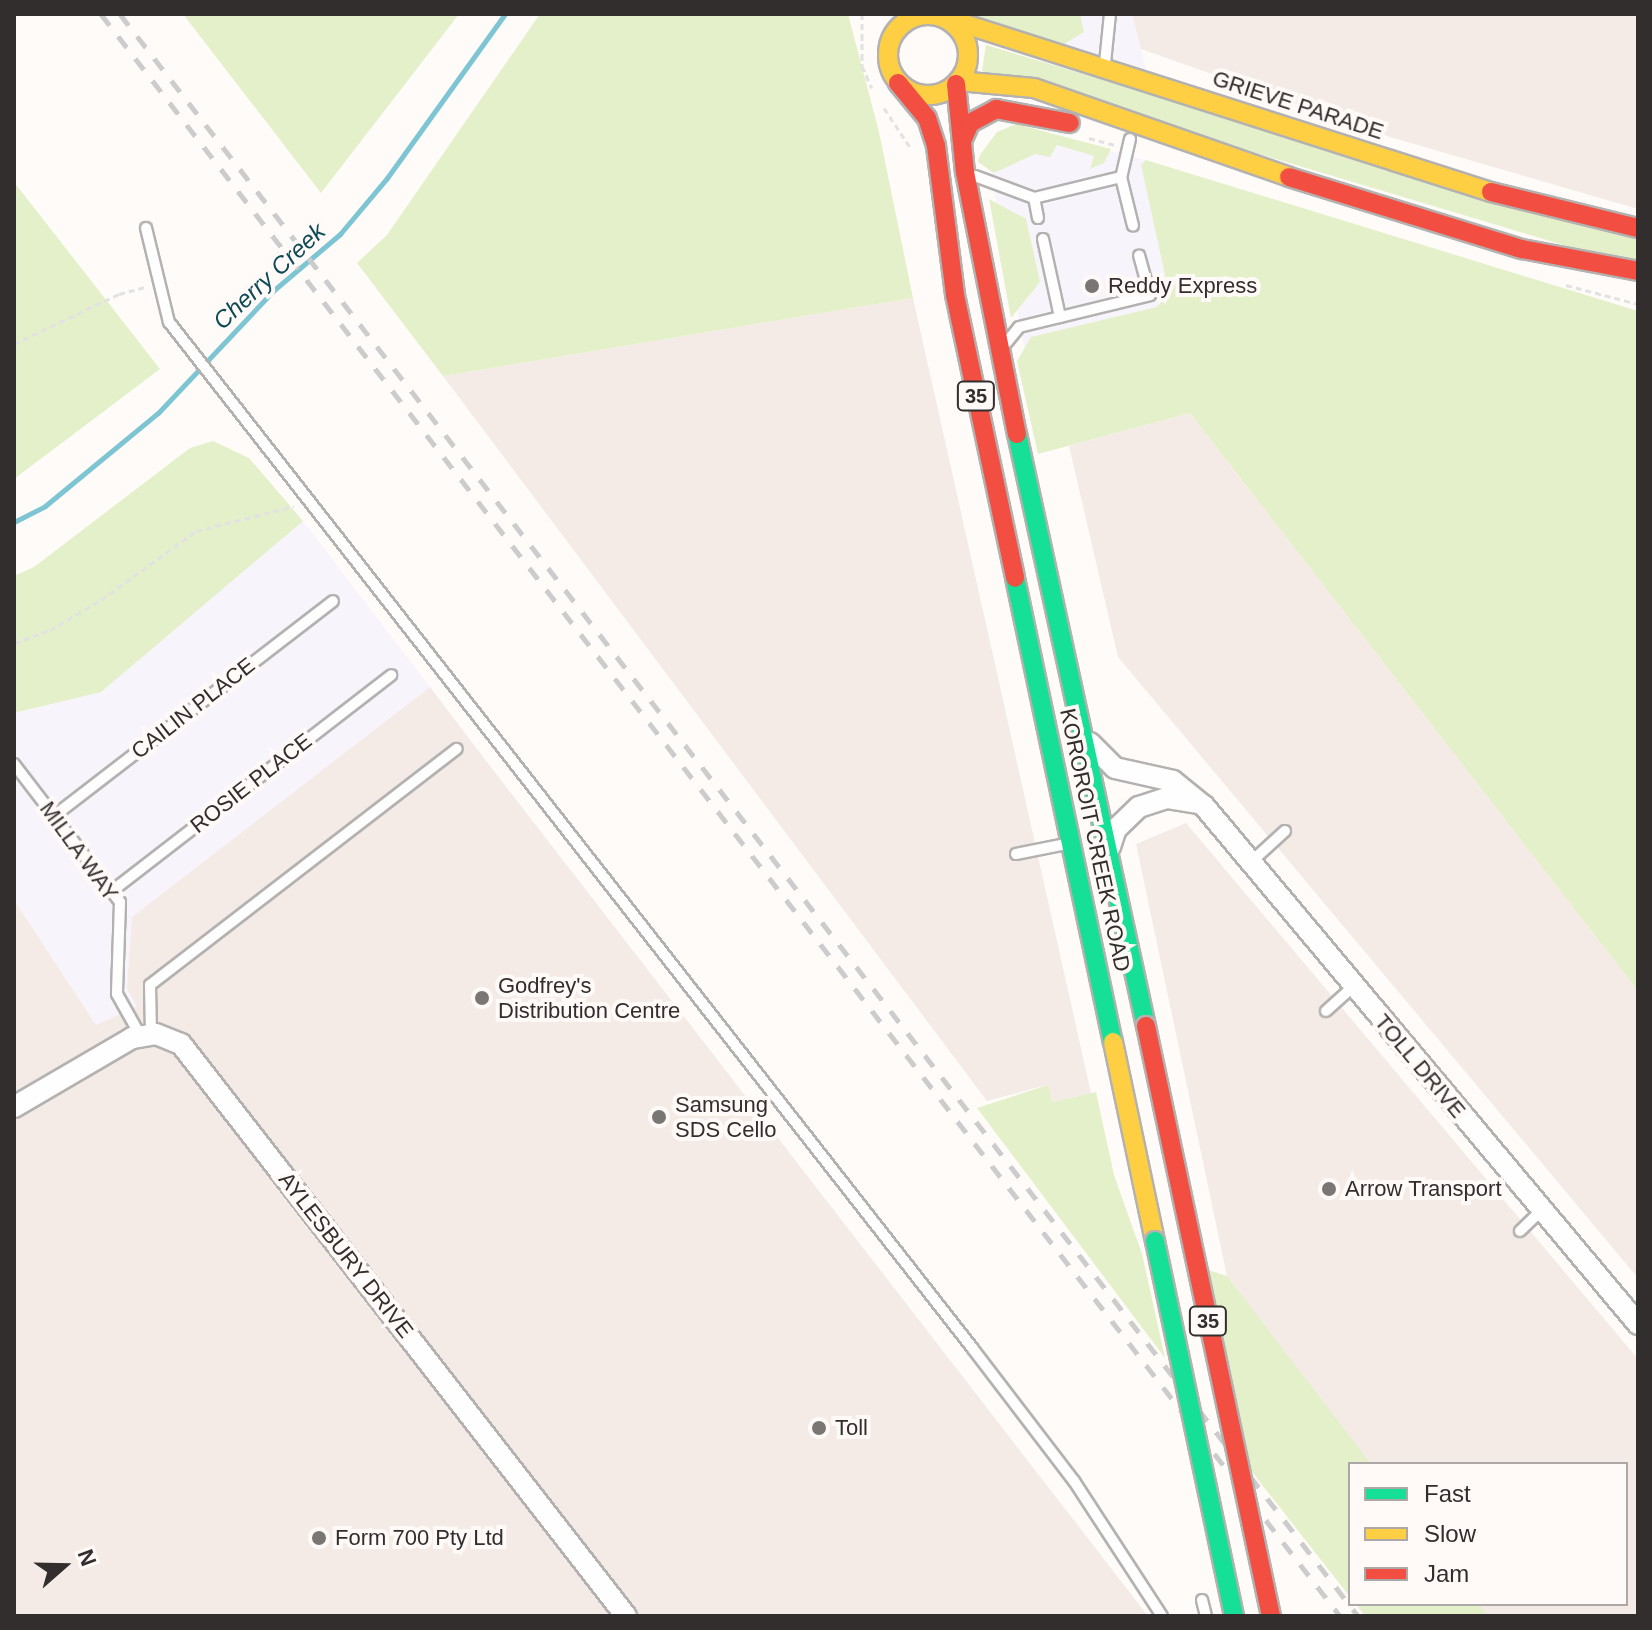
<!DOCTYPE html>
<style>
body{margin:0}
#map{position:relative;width:1652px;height:1630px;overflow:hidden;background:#fefbf9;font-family:Helvetica,sans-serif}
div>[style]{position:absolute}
.commercial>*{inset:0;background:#f8f4fb}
.built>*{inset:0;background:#f4ebe6}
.green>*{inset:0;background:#e4f0c9}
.stream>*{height:5px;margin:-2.5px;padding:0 2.5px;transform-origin:2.5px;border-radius:2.5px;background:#7dc5d3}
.path>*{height:3px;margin-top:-1.5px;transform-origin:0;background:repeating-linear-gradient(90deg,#e3e2e2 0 6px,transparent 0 10px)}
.roads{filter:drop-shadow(2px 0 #b4b2b0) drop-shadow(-2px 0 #b4b2b0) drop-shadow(0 2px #b4b2b0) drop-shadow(0 -2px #b4b2b0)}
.lane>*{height:10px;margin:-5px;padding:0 5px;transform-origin:5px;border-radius:5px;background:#fffefe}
.street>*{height:20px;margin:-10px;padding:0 10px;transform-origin:10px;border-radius:10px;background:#fffefe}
.fast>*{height:18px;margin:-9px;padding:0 9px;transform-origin:9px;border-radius:9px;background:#16e098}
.slow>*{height:18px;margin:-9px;padding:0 9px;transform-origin:9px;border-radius:9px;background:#ffcf43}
.slow>.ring{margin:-9px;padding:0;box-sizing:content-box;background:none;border:18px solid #ffcf43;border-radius:50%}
.jam>*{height:18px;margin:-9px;padding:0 9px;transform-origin:9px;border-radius:9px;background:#f24e42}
.rail>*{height:5px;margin-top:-2.5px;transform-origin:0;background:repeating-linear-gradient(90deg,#cdcccc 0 14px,transparent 0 28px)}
.bridges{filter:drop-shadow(2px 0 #b4b2b0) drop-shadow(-2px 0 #b4b2b0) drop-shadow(0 2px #b4b2b0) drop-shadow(0 -2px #b4b2b0)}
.fast-bridge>*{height:18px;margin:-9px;padding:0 9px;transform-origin:9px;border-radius:9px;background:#16e098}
.jam-bridge>*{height:18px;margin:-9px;padding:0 9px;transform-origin:9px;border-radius:9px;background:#f24e42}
.dots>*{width:22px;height:22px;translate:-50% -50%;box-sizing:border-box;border:4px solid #fffaf8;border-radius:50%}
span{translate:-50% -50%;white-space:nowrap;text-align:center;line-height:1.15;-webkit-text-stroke:8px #fffaf8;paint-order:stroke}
.shield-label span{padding:2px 6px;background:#fffaf8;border:2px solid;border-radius:6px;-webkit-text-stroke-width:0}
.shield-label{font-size:20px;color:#312e2d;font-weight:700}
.street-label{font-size:22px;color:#312e2d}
.poi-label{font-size:22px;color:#312e2d}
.left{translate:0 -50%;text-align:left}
.water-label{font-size:24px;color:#0c4a55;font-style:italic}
.frame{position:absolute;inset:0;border:16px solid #312e2d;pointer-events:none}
.legend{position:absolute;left:1348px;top:1462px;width:280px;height:144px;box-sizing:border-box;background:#fffaf8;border:2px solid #ada8a7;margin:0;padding:10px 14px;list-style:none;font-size:24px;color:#312e2d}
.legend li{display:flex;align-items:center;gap:16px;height:40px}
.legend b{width:40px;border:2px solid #ada8a7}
.north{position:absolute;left:24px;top:1526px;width:80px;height:80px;-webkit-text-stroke:6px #fffaf8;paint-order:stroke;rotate:70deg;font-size:22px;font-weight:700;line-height:32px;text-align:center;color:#312e2d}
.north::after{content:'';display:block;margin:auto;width:28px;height:36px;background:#312e2d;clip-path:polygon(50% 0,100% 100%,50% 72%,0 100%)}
</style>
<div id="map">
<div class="commercial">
<div style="clip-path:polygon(969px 14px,1132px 14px,1146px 69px)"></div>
<div style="clip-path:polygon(1015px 128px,1146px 160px,1176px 295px,1164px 315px,1026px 357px,989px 164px)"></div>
<div style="clip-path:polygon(303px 521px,430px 687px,132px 917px,138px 1006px,96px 1025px,14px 900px,14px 713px,49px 705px)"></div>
</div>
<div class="built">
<div style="clip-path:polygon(1132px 14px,1638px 14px,1638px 209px,1390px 137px,1141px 49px)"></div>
<div style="clip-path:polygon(913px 298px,1091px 1093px,1052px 1102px,1047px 1085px,987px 1101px,443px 376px)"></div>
<div style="clip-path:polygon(1190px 413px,1638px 991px,1638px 1278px,1118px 657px,1069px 446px)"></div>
<div style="clip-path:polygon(430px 687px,487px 762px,1148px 1616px,14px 1616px,14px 900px,96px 1025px,137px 1006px,127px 989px,132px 917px)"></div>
<div style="clip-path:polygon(1186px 823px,1638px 1359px,1638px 1616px,1485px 1616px,1476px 1604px,1626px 1604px,1626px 1464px,1369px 1464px,1227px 1276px,1136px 844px)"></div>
</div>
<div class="green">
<div style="clip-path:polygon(183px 14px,459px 14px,321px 193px)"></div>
<div style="clip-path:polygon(540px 14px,848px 14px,879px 132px,913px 298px,443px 376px,357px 263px,387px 235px)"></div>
<div style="clip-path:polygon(969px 14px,1080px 14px,1084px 32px,1064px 44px)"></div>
<div style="clip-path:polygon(986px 45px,1638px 239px,1638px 261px,1597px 255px,982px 71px)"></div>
<div style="clip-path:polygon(1016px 124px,1111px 149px,1104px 163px,1090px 169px,1094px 156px,1057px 145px,1050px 157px,1035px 154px,994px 173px,978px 162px,980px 155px,997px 132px)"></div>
<div style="clip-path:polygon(1146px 160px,1638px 311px,1638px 991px,1190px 413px,1038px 454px,1017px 361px,1031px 337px,1157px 307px,1169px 293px,1141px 165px)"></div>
<div style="clip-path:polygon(14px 182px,160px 369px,14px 479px)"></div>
<div style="clip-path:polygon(989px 199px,1026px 219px,1040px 282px,1011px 318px)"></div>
<div style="clip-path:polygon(213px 441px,249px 458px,303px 521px,101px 692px,14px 713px,14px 576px,34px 567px,190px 448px)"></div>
<div style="clip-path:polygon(1048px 1085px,1052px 1102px,1096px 1092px,1114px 1175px,1142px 1254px,1165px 1358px,977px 1108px)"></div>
<div style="clip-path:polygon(1205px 1269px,1227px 1276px,1371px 1464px,1350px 1464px,1350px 1597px,1249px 1468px)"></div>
<div style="clip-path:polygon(1356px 1604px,1479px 1604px,1488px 1616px,1365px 1616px)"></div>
</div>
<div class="stream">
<div style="left:14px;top:522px;width:35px;rotate:-27deg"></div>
<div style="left:45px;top:506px;width:146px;rotate:-39.5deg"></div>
<div style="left:158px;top:413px;width:169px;rotate:-46.7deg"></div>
<div style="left:274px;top:290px;width:87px;rotate:-40.3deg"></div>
<div style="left:340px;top:234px;width:73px;rotate:-50deg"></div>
<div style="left:387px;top:178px;width:202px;rotate:-54.3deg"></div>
</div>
<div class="path">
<div style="left:862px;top:14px;width:52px;rotate:90deg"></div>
<div style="left:862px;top:66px;width:24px;rotate:66deg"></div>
<div style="left:884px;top:108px;width:47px;rotate:56.3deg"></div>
<div style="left:1089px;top:138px;width:28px;rotate:15deg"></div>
<div style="left:1566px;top:285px;width:74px;rotate:14.8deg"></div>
<div style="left:14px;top:344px;width:116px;rotate:-25.5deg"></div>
<div style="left:119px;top:294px;width:28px;rotate:-15deg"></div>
<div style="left:14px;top:643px;width:38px;rotate:-20deg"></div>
<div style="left:50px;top:630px;width:59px;rotate:-30.5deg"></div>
<div style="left:101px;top:600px;width:117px;rotate:-36deg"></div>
<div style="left:196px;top:531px;width:101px;rotate:-14.3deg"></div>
</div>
<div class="roads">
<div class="lane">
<div style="left:1105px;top:63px;width:49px;rotate:-84.2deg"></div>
<div style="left:1130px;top:139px;width:39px;rotate:103deg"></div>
<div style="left:1121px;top:177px;width:50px;rotate:76.2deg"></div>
<div style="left:975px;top:176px;width:63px;rotate:20.4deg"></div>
<div style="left:1038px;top:218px;width:20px;rotate:-101deg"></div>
<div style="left:1034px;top:198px;width:89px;rotate:-13.6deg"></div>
<div style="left:146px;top:228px;width:97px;rotate:76.3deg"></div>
<div style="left:169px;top:322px;width:1304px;rotate:51.94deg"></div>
<div style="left:973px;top:1349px;width:166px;rotate:52.6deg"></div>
<div style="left:1074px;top:1481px;width:161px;rotate:56.9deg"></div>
<div style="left:1043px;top:239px;width:80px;rotate:77.7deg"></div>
<div style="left:1007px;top:342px;width:19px;rotate:-51deg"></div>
<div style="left:1019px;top:327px;width:135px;rotate:-13.7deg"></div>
<div style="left:1150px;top:295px;width:41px;rotate:-105.4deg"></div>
<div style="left:14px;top:764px;width:174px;rotate:52.5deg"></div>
<div style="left:120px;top:902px;width:92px;rotate:91.9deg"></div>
<div style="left:117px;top:994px;width:47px;rotate:60.7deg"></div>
<div style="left:54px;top:816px;width:352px;rotate:-37.6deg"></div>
<div style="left:1016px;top:854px;width:51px;rotate:-11.3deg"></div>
<div style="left:1251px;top:862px;width:46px;rotate:-42.4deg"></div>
<div style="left:112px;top:891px;width:353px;rotate:-37.7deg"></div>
<div style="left:1326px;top:1011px;width:38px;rotate:-42deg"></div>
<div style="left:151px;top:1033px;width:48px;rotate:-91.2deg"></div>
<div style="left:150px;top:985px;width:387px;rotate:-37.6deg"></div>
<div style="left:1520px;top:1231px;width:29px;rotate:-44deg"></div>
<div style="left:1202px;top:1600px;width:16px;rotate:76deg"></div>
</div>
<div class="street">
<div style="left:1090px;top:743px;width:35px;rotate:45deg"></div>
<div style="left:1115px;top:768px;width:59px;rotate:12.6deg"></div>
<div style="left:1173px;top:781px;width:40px;rotate:39deg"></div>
<div style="left:1204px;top:806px;width:676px;rotate:50.04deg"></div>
<div style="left:1110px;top:847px;width:19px;rotate:-72deg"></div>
<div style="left:1116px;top:829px;width:32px;rotate:-44deg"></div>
<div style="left:1139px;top:807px;width:29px;rotate:-18deg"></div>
<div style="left:1167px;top:798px;width:30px;rotate:9deg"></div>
<div style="left:14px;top:1107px;width:137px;rotate:-30.3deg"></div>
<div style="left:132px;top:1038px;width:24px;rotate:-9deg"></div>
<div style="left:156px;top:1034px;width:27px;rotate:22deg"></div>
<div style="left:181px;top:1044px;width:725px;rotate:52.12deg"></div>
</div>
<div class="fast">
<div style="left:1017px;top:434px;width:606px;rotate:77.71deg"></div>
<div style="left:1015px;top:578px;width:474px;rotate:78.1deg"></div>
</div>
<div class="slow">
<div class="ring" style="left:888px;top:15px;width:62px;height:62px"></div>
<div style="left:946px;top:18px;width:572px;rotate:17.71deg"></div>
<div style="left:959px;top:81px;width:75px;rotate:5.3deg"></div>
<div style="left:1034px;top:88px;width:270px;rotate:19.2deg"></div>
<div style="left:1113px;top:1042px;width:203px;rotate:78.1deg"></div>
</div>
<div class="jam">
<div style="left:898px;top:83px;width:45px;rotate:50.4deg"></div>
<div style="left:927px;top:118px;width:29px;rotate:72deg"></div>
<div style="left:936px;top:146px;width:150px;rotate:82.7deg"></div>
<div style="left:955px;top:295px;width:289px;rotate:78deg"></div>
<div style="left:956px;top:84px;width:88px;rotate:84.2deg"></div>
<div style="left:965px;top:172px;width:267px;rotate:78.8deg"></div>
<div style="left:962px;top:141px;width:20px;rotate:-66deg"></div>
<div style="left:970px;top:123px;width:30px;rotate:-28deg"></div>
<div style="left:996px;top:109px;width:75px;rotate:10.7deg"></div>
<div style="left:1289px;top:177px;width:244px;rotate:17.2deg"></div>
<div style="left:1522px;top:249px;width:118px;rotate:10.7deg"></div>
<div style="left:1491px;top:192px;width:151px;rotate:13.8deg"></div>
</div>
</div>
<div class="rail">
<div style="left:101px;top:14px;width:2025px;rotate:52.28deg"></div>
<div style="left:120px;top:14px;width:2025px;rotate:52.3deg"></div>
</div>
<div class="bridges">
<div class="fast-bridge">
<div style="left:1155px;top:1241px;width:383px;rotate:78.1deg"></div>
</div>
<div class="jam-bridge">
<div style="left:1146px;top:1026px;width:603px;rotate:78.04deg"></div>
</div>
</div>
<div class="dots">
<div style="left:1092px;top:286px;background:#797674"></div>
<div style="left:482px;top:998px;background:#797674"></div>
<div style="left:659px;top:1117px;background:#797674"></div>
<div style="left:1329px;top:1189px;background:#797674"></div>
<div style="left:819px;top:1428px;background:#797674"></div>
<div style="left:319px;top:1538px;background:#797674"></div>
</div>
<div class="shield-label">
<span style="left:976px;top:396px">35</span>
<span style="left:1208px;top:1321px">35</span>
</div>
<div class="street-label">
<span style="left:1298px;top:105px;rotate:18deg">GRIEVE PARADE</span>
<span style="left:193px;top:708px;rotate:-38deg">CAILIN PLACE</span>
<span style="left:251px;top:783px;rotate:-38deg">ROSIE PLACE</span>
<span style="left:1095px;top:840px;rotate:78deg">KOROROIT CREEK ROAD</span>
<span style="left:79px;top:851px;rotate:54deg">MILLA WAY</span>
<span style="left:1420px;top:1066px;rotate:50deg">TOLL DRIVE</span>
<span style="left:346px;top:1255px;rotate:52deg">AYLESBURY DRIVE</span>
</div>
<div class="poi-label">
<span class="left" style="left:1108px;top:286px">Reddy Express</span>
<span class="left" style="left:498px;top:998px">Godfrey's<br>Distribution Centre</span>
<span class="left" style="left:675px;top:1117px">Samsung<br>SDS Cello</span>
<span class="left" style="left:1345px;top:1189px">Arrow Transport</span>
<span class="left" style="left:835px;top:1428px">Toll</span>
<span class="left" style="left:335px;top:1538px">Form 700 Pty Ltd</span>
</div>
<div class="water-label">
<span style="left:269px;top:276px;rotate:-43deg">Cherry Creek</span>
</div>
<div class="frame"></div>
<ul class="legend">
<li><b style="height:10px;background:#16e098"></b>Fast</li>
<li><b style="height:10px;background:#ffcf43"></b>Slow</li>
<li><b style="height:10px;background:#f24e42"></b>Jam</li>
</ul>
<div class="north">N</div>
</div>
